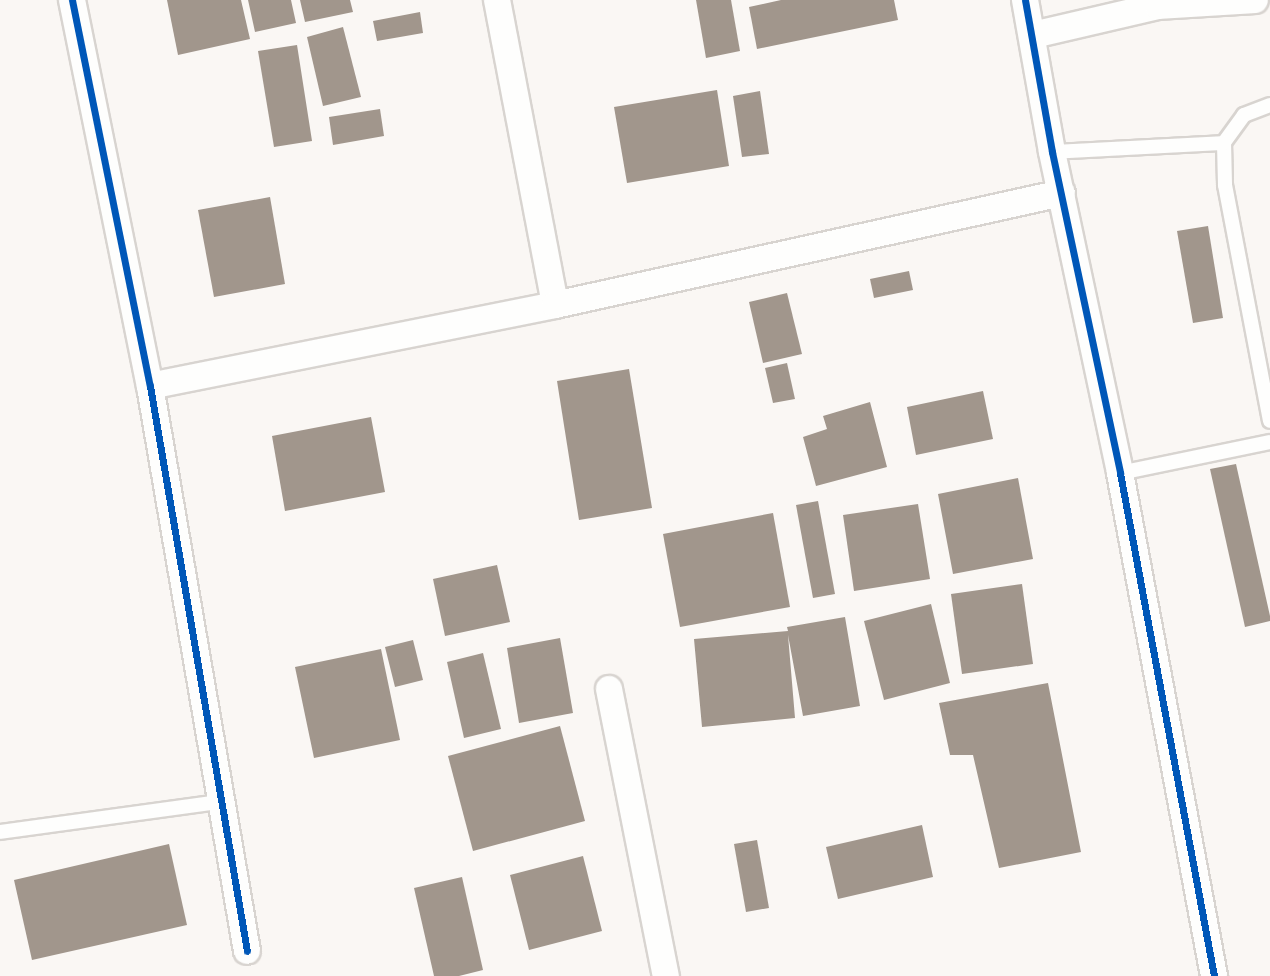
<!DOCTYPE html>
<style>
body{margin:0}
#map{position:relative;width:1270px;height:976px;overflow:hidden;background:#faf7f4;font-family:Jost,sans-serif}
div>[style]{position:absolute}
.building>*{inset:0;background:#a1968c}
.roads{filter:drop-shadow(2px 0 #d8d4d0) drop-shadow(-2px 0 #d8d4d0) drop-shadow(0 2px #d8d4d0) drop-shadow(0 -2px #d8d4d0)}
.lane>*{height:14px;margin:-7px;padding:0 7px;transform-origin:7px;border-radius:7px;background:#fefefd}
.street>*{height:26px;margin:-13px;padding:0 13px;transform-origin:13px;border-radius:13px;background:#fefefd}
.cycleway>*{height:7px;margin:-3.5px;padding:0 3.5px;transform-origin:3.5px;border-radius:3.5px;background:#0057b8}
span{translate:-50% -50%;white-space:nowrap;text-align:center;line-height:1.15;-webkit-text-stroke:7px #fff;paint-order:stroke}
</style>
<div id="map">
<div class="building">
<div style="clip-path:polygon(167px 0,241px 0,250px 39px,178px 55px)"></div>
<div style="clip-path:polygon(248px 0,291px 0,296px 23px,255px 32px)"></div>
<div style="clip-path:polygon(300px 0,350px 0,353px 12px,305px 22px)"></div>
<div style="clip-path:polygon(696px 0,731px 0,740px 51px,706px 58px)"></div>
<div style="clip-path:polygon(781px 0,894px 0,898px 20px,757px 49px,749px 7px)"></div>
<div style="clip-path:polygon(420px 12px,423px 33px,377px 41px,373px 21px)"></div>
<div style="clip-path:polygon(343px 27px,361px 97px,323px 106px,307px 37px)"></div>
<div style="clip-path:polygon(297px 45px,312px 141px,274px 147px,258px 51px)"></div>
<div style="clip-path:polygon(717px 90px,729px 166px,627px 183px,614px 107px)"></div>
<div style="clip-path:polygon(760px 91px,769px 154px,742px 157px,733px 96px)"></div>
<div style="clip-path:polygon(380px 109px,384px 136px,333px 145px,329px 117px)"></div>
<div style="clip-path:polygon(270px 197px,285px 284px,214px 297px,198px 210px)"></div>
<div style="clip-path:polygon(1208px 226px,1223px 318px,1193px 323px,1177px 231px)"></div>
<div style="clip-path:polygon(909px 271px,913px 290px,874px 298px,870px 279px)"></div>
<div style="clip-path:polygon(787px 293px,802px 354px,763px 363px,749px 302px)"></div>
<div style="clip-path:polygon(787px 363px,795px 399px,773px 403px,765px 368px)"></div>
<div style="clip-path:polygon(629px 369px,652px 508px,579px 520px,557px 381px)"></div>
<div style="clip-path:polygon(983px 391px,993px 439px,916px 455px,907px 407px)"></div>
<div style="clip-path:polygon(870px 402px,887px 467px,816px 486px,803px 437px,827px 429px,823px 416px)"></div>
<div style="clip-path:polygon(371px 417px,385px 492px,285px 511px,272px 436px)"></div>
<div style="clip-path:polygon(1236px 464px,1270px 616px,1270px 621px,1245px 627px,1210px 469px)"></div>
<div style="clip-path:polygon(1018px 478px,1033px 559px,953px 574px,938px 494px)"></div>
<div style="clip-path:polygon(818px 501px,835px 594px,813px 598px,796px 505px)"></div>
<div style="clip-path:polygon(918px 504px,930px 579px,854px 591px,843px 515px)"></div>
<div style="clip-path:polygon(773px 513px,790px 607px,680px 627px,663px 534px)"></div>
<div style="clip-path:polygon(497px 565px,510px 622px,445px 636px,433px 579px)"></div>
<div style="clip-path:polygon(1022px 584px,1033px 664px,962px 674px,951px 594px)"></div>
<div style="clip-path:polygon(931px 604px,950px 683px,884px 700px,864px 621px)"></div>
<div style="clip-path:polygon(845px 617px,860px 706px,803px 716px,788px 635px,795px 718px,702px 727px,694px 639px,788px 631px,787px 627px)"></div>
<div style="clip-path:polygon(560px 638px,573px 713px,519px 723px,507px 648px)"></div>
<div style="clip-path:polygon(413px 640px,423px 680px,395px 687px,385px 647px)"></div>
<div style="clip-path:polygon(381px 649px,400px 740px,314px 758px,295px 667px)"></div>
<div style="clip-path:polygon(483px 653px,501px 729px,464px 738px,447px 662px)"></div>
<div style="clip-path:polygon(1048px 683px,1081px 852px,999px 868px,973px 755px,950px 755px,939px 703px)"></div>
<div style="clip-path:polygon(560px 726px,585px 821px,473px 851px,448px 756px)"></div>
<div style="clip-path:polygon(922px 825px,933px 877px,838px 899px,826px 847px)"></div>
<div style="clip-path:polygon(757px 840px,769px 908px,746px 912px,734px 844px)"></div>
<div style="clip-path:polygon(169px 844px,187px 925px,32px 960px,14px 880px)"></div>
<div style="clip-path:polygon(583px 856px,602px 931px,529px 950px,510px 875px)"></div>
<div style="clip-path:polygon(462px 877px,483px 970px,459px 976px,434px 976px,414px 888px)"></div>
</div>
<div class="roads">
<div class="lane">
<div style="left:1270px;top:105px;width:28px;rotate:159deg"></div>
<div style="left:1244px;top:115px;width:34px;rotate:126deg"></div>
<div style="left:1224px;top:143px;width:42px;rotate:88.6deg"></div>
<div style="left:1225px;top:185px;width:240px;rotate:79.2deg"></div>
<div style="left:1052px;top:152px;width:172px;rotate:-3deg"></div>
<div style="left:1120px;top:473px;width:153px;rotate:-11.7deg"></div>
<div style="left:0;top:832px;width:222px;rotate:-7.8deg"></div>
</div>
<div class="street">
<div style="left:72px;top:0;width:394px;rotate:78.6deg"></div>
<div style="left:150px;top:386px;width:573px;rotate:80.26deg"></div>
<div style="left:497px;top:0;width:310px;rotate:79.2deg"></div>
<div style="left:1025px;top:0;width:154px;rotate:79.9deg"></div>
<div style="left:1052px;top:152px;width:328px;rotate:78deg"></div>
<div style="left:1120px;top:473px;width:512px;rotate:79.41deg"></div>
<div style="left:1033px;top:35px;width:128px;rotate:-13.1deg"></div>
<div style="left:1158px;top:6px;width:97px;rotate:-3.5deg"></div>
<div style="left:150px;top:386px;width:413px;rotate:-11.3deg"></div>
<div style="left:555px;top:305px;width:519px;rotate:-12.46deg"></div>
<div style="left:609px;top:689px;width:293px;rotate:78.8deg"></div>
</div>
</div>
<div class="cycleway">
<div style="left:72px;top:0;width:394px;rotate:78.6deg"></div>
<div style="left:150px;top:386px;width:573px;rotate:80.26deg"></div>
<div style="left:1025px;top:0;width:154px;rotate:79.9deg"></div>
<div style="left:1052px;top:152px;width:328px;rotate:78deg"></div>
<div style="left:1120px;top:473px;width:512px;rotate:79.41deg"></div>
</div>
</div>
